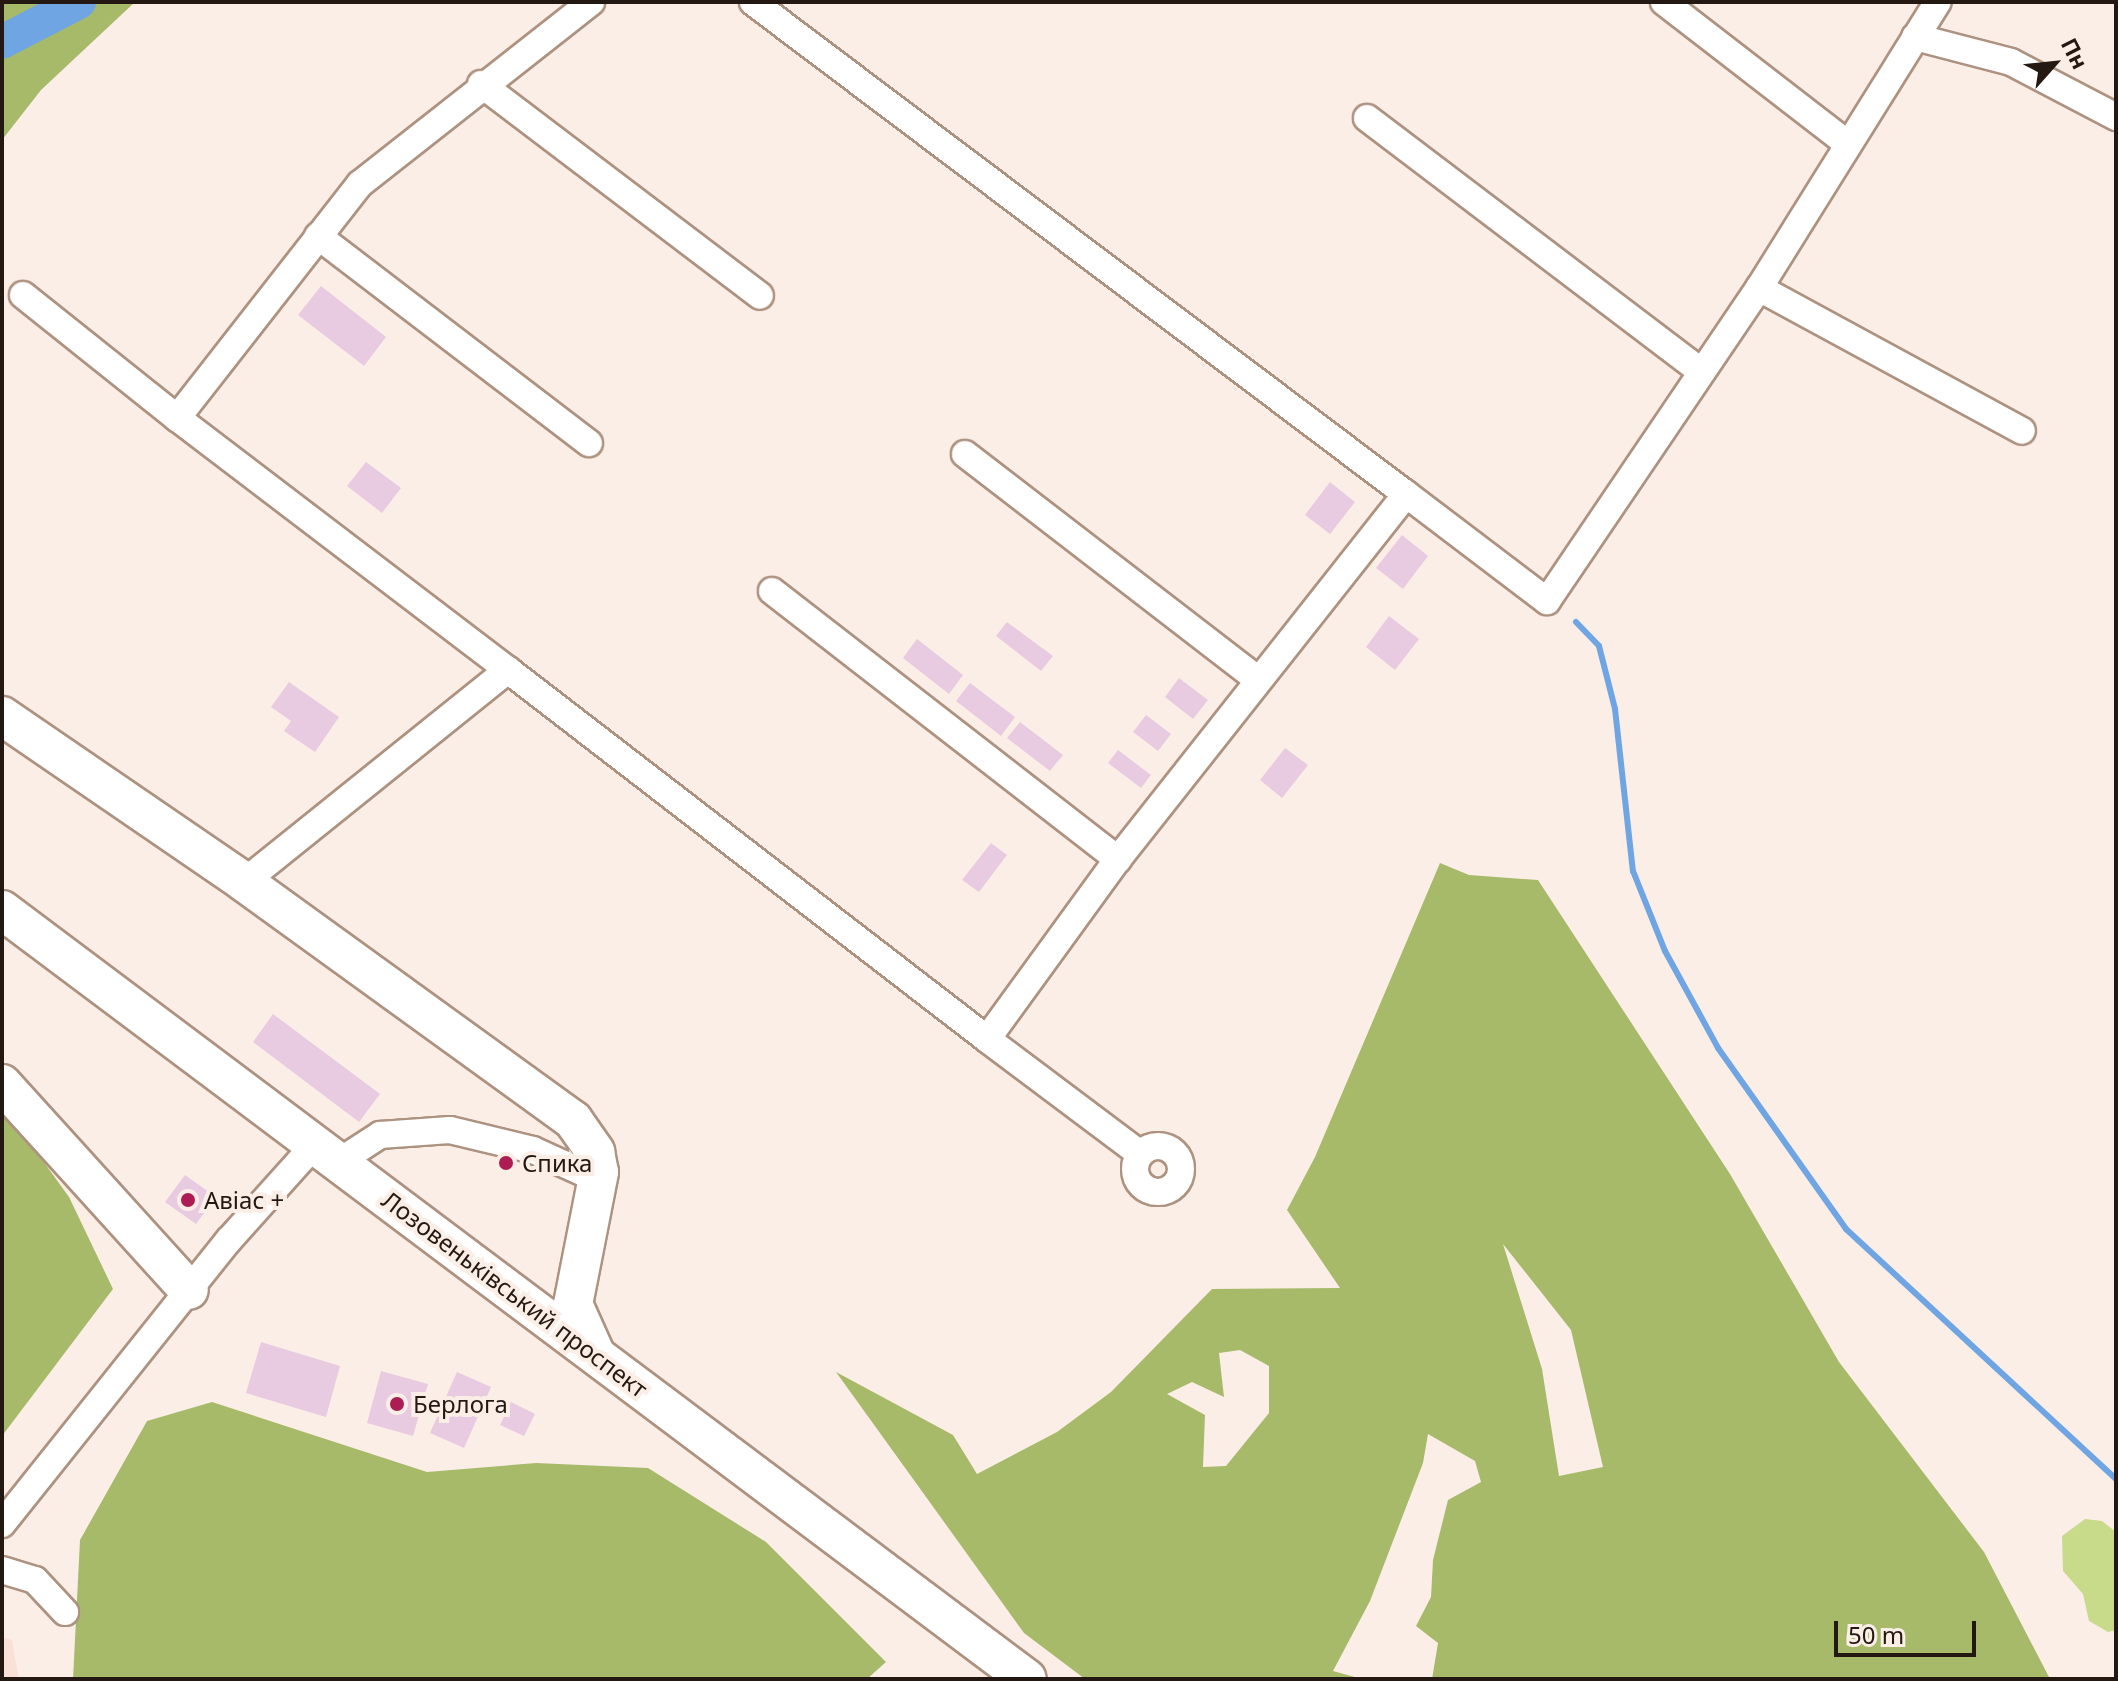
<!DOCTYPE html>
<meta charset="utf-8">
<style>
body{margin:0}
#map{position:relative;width:2118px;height:1681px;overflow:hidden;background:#fbeee7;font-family:"Noto Sans",sans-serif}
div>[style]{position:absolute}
.industrial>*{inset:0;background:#fae1d8}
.green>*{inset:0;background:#c7db8b}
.forest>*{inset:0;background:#a7ba6a}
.stream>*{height:6px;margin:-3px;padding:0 3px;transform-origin:3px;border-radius:3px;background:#70a5e3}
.river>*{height:34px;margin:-17px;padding:0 17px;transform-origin:17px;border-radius:17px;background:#70a5e3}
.building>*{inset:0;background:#e8cbe0}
.roads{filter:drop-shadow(2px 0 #ae9280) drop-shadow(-2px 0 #ae9280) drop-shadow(0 2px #ae9280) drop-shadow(0 -2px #ae9280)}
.minor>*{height:26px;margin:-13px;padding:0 13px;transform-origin:13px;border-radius:13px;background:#fff}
.minor>.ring{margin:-13px;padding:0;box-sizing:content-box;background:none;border:26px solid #fff;border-radius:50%}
.highway>*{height:38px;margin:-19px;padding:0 19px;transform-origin:19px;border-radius:19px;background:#fff}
.dots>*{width:22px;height:22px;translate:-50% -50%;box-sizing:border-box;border:4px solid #fbeee7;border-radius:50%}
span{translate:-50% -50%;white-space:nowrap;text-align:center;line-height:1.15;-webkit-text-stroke:8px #fbeee7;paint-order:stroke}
.poi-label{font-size:24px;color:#241912}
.left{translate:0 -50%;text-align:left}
.street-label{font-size:24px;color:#241912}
.frame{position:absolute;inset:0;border:4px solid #241912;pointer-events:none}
.north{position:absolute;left:2014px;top:24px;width:80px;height:80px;-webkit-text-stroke:6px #fbeee7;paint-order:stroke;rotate:63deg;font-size:22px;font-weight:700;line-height:32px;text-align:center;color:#241912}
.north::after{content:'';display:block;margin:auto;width:28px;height:36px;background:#241912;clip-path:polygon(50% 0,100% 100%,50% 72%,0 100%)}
.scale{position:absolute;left:1834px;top:1621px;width:142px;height:36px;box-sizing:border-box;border:4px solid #241912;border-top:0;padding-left:10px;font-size:24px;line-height:28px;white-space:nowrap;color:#241912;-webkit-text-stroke:6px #fbeee7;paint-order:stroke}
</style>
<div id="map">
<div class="industrial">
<div style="clip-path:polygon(2px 1637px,12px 1640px,19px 1679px,2px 1679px)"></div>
</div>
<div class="green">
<div style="clip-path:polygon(2085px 1519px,2102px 1521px,2116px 1532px,2116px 1630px,2108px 1632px,2089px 1621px,2083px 1594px,2063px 1571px,2062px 1536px)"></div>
</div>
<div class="forest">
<div style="clip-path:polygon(2px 2px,135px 2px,41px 90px,2px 140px)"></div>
<div style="clip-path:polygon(evenodd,1440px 863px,1469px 875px,1538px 880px,1730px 1174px,1839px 1362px,1984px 1552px,2050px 1679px,1432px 1679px,1438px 1643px,1416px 1626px,1431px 1597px,1433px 1560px,1448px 1500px,1481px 1482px,1475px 1461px,1428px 1434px,1423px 1463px,1370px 1601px,1333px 1671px,1362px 1679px,1085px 1679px,1024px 1633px,836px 1372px,953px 1435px,977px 1474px,1057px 1432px,1111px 1392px,1212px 1289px,1340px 1288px,1287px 1210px,1315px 1157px,1440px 863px,1503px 1244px,1571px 1330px,1603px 1467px,1559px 1476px,1542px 1369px,1503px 1244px,1440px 863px,1240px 1350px,1269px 1366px,1269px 1413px,1226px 1466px,1203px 1467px,1205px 1415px,1167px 1394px,1192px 1382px,1224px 1397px,1219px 1353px,1240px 1350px)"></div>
<div style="clip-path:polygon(7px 1111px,69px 1197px,113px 1289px,2px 1436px,2px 1115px)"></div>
<div style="clip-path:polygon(212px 1402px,427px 1472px,536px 1463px,648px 1468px,766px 1542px,886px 1662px,867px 1679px,73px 1679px,80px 1540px,147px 1421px)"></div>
</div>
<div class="stream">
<div style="left:1576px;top:622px;width:33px;rotate:46deg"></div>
<div style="left:1599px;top:646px;width:65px;rotate:75.7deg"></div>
<div style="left:1615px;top:709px;width:163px;rotate:83.7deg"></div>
<div style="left:1633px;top:871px;width:86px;rotate:68.2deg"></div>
<div style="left:1665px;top:951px;width:111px;rotate:61.3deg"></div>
<div style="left:1718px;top:1048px;width:222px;rotate:54.7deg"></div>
<div style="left:1846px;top:1229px;width:368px;rotate:42.8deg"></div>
</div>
<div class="river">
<div style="left:2px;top:42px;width:87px;rotate:-27.5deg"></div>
</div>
<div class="building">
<div style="clip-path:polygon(321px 286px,386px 337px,364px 366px,298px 315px)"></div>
<div style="clip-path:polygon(366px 462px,401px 488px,382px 513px,347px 486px)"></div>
<div style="clip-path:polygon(1330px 482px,1355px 502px,1330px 534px,1305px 515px)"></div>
<div style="clip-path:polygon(1402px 535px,1428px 556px,1403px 589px,1376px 568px)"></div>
<div style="clip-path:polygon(1389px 616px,1419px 639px,1395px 670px,1366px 647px)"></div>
<div style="clip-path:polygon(1007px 622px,1053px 656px,1041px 671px,996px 636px)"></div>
<div style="clip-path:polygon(917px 639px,963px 675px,949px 694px,903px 658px)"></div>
<div style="clip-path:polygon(1179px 678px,1208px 700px,1193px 719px,1165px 697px)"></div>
<div style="clip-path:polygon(289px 682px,339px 717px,315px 752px,284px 731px,291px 721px,271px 707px)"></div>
<div style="clip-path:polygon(970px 683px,1015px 717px,1001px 736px,956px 701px)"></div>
<div style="clip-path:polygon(1146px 715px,1171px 734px,1158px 751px,1133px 732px)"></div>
<div style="clip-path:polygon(1020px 722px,1063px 755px,1050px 771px,1007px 738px)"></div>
<div style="clip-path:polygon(1285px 748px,1308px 765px,1282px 798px,1260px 780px)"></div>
<div style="clip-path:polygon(1118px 750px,1151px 775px,1141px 788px,1108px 763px)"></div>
<div style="clip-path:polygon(991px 843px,1007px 855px,979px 892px,962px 880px)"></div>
<div style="clip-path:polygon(273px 1014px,380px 1094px,359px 1122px,253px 1042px)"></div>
<div style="clip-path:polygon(185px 1175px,216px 1197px,196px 1224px,165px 1202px)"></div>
<div style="clip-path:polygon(261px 1342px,340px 1366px,326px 1417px,246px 1393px)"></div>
<div style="clip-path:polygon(381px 1371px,428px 1384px,413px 1436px,367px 1423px)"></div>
<div style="clip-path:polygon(457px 1372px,491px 1387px,464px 1448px,430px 1433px)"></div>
<div style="clip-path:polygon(511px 1402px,535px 1414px,524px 1436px,500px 1425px)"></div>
</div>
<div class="roads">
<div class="minor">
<div style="left:753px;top:2px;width:818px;rotate:37deg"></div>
<div style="left:1664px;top:2px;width:232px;rotate:37.7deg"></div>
<div style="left:1915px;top:37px;width:99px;rotate:14.6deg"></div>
<div style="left:2011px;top:62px;width:119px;rotate:27.6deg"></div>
<div style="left:481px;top:84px;width:350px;rotate:37.2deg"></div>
<div style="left:1367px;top:118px;width:417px;rotate:37.2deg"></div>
<div style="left:318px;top:236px;width:341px;rotate:37.4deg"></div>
<div style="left:1759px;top:288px;width:299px;rotate:28.5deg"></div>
<div style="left:23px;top:295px;width:197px;rotate:38.6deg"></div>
<div style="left:965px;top:454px;width:369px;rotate:37.6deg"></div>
<div style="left:772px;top:591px;width:438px;rotate:37.8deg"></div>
<div style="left:508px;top:670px;width:416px;rotate:-142.7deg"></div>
<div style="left:177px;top:418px;width:297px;rotate:-52deg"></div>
<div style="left:360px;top:184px;width:294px;rotate:-38.2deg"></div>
<div style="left:244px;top:882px;width:339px;rotate:-38.8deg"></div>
<div style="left:508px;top:670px;width:605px;rotate:37.61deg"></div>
<div style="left:987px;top:1039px;width:223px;rotate:-54deg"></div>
<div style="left:1118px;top:859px;width:465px;rotate:-51.7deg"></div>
<div style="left:1406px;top:494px;width:177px;rotate:37.2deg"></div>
<div style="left:1547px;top:601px;width:378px;rotate:-55.9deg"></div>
<div style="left:1759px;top:288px;width:337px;rotate:-58deg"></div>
<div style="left:987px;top:1039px;width:191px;rotate:36.9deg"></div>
<div class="ring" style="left:1135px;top:1146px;width:20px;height:20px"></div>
<div style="left:340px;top:1161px;width:48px;rotate:-33deg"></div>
<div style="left:380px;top:1135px;width:70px;rotate:-4.1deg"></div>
<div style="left:450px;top:1130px;width:85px;rotate:13.5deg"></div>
<div style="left:533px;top:1150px;width:72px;rotate:24.4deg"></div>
<div style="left:2px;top:1524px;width:364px;rotate:-51.4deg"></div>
<div style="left:229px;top:1240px;width:130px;rotate:-48.1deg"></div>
<div style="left:2px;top:1570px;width:34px;rotate:17deg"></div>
<div style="left:35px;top:1580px;width:44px;rotate:46.8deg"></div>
</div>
<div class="highway">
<div style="left:2px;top:716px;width:293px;rotate:34.4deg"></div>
<div style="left:244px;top:882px;width:406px;rotate:35.9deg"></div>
<div style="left:573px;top:1120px;width:39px;rotate:55deg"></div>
<div style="left:595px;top:1152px;width:20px;rotate:79deg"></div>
<div style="left:599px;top:1172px;width:135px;rotate:101.1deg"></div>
<div style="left:573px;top:1304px;width:51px;rotate:65.9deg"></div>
<div style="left:2px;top:910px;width:1281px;rotate:36.88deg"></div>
<div style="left:2px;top:1084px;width:278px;rotate:47.8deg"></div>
</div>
</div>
<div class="dots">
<div style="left:506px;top:1163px;background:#ad1d54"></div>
<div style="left:188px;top:1200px;background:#ad1d54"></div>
<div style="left:397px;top:1404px;background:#ad1d54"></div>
</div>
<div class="poi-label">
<span class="left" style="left:522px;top:1163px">Спика</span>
<span class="left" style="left:204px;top:1200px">Авiас +</span>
<span class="left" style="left:413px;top:1404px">Берлога</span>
</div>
<div class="street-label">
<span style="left:515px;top:1294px;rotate:37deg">Лозовеньківський проспект</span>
</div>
<div class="frame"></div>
<div class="north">Пн</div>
<div class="scale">50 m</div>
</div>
